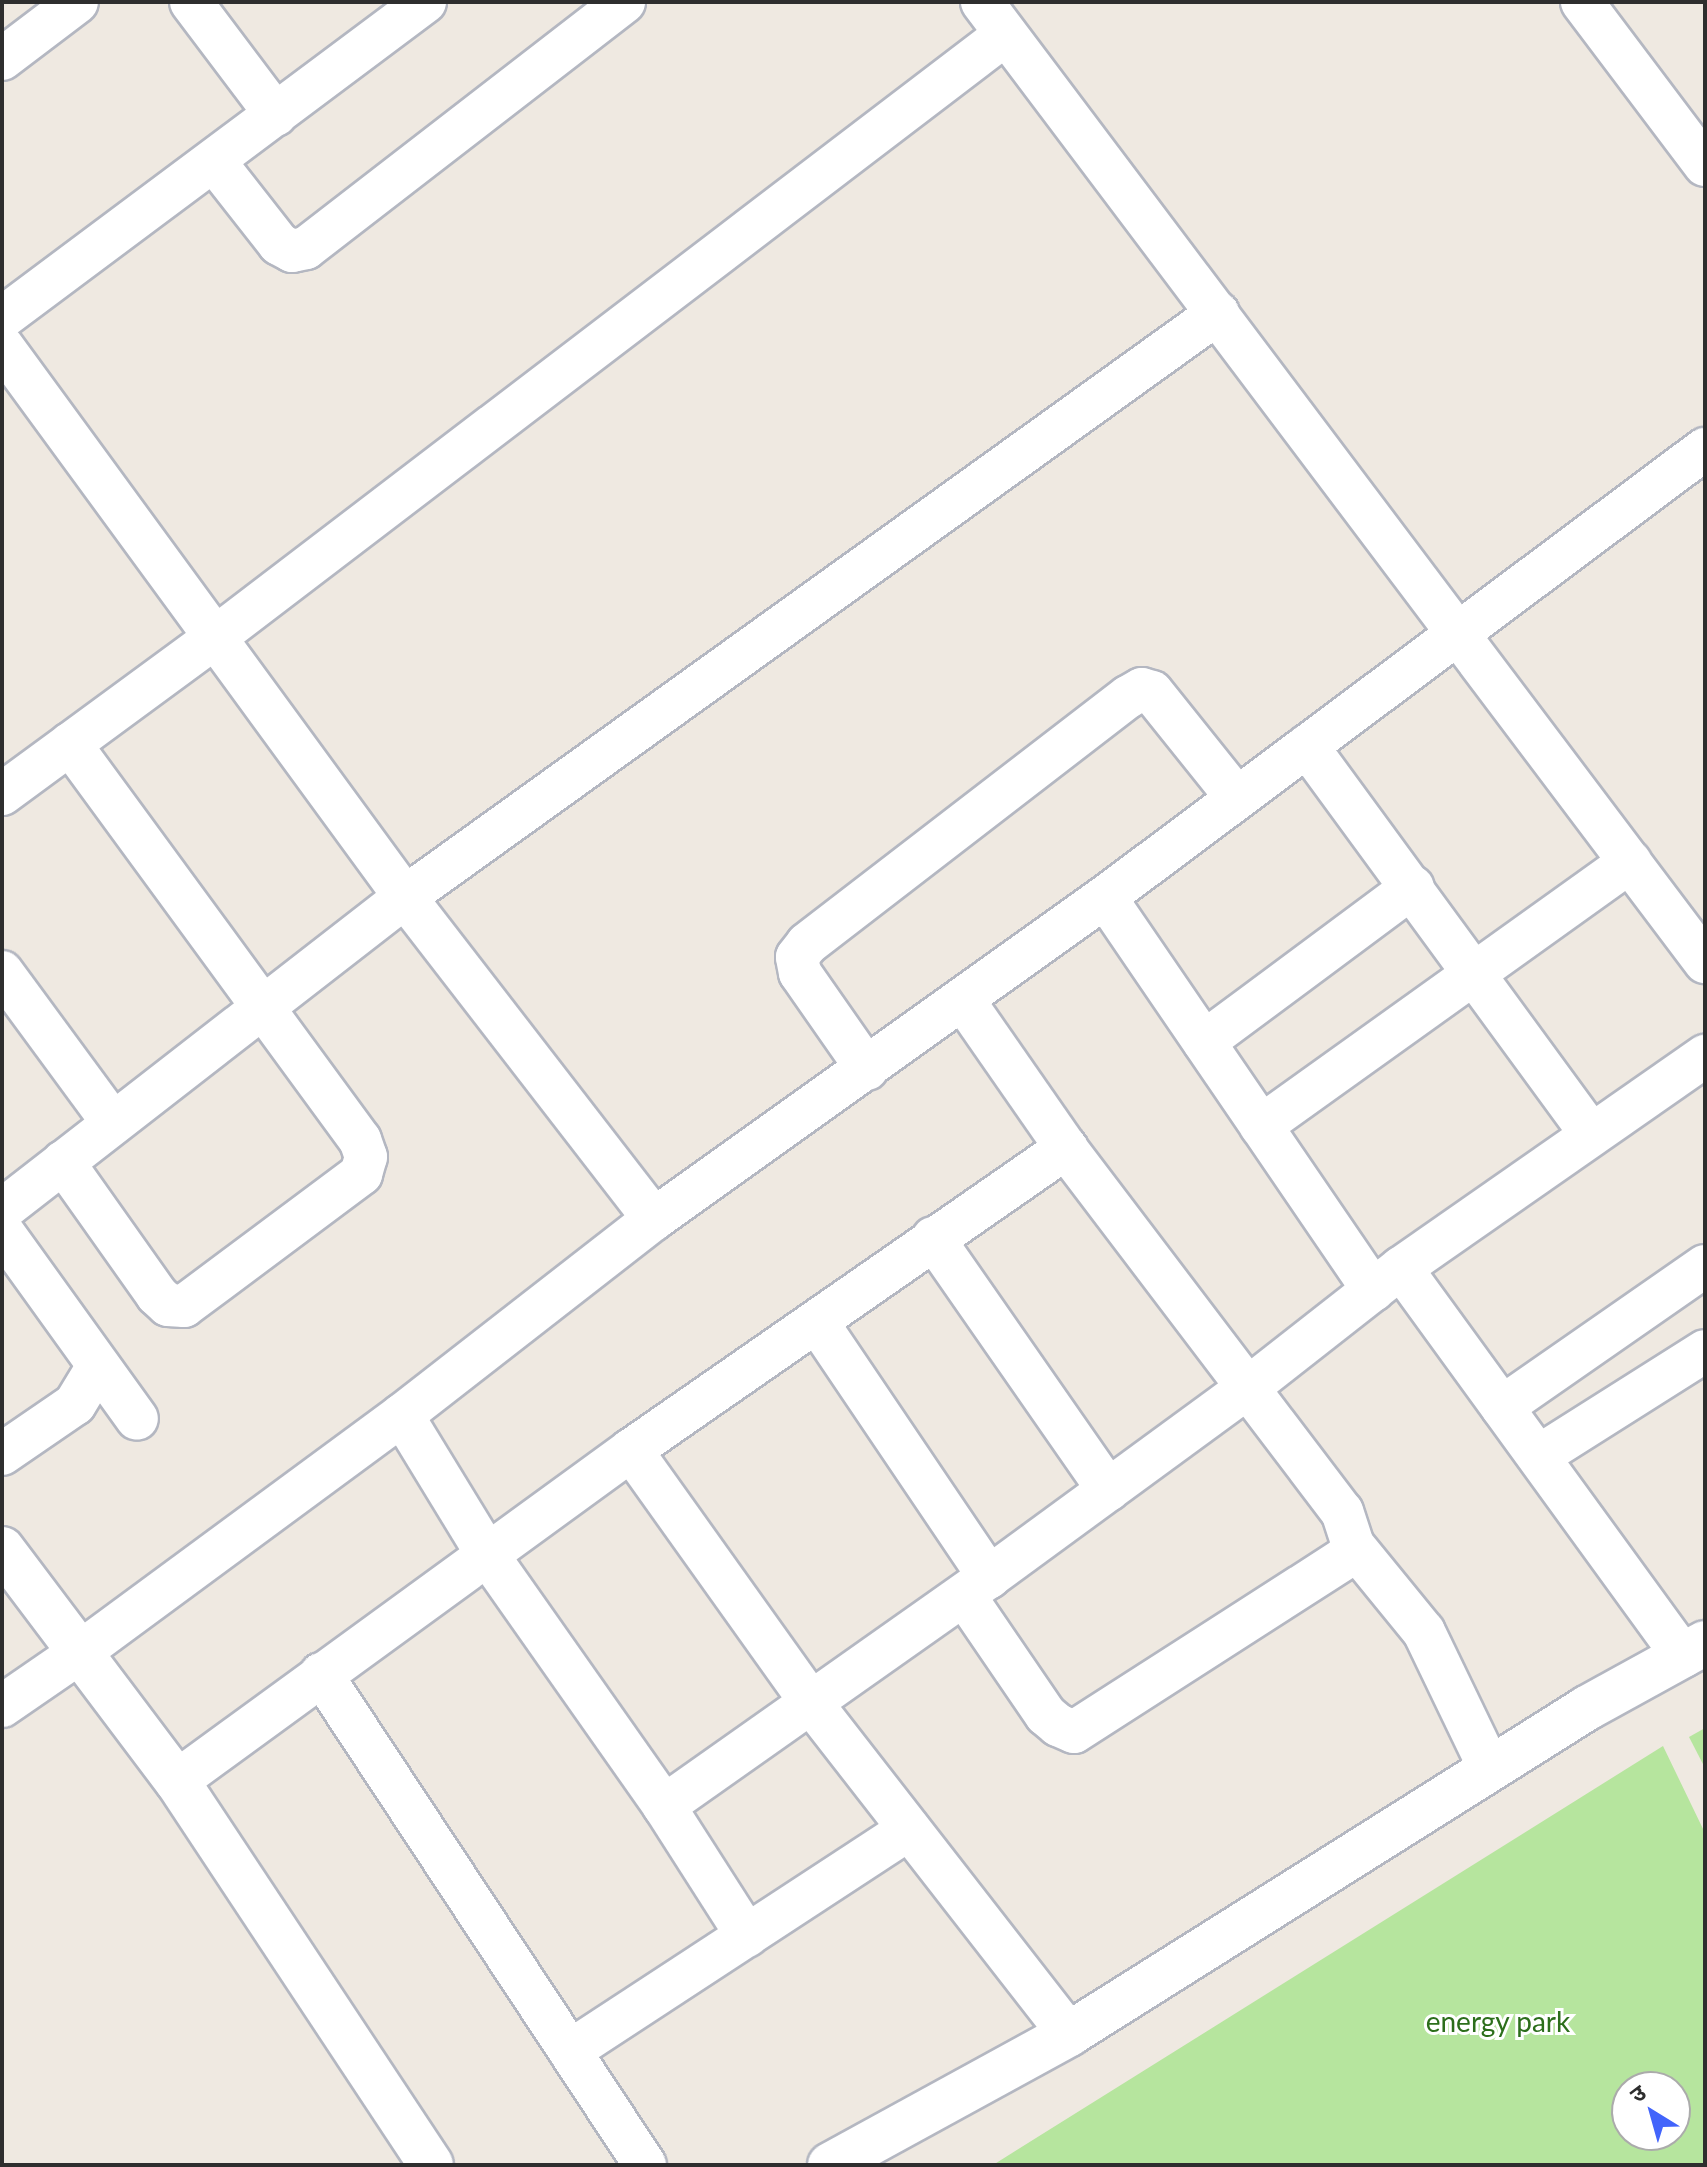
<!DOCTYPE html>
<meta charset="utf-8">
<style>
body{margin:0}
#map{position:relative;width:1707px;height:2167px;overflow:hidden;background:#efe9e1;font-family:Lato,"Noto Sans Devanagari",sans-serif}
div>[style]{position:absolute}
.green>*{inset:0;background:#b6e59e}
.roads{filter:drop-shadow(2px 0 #b4b7c1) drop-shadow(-2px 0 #b4b7c1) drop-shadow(0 2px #b4b7c1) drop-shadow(0 -2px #b4b7c1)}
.minor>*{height:42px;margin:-21px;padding:0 21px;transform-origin:21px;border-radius:21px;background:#fff}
.tertiary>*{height:44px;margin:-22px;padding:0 22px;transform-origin:22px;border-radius:22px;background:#fff}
span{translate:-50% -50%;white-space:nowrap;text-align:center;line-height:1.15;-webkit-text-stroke:6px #fff;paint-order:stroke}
.park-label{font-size:28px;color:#2c6e1b}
.frame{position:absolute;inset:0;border:4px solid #2e2e2e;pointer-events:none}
.north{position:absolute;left:1611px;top:2071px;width:80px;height:80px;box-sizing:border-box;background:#fff;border:2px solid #ababab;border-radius:50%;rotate:323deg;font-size:22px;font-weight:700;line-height:32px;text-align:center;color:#2e2e2e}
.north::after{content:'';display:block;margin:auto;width:28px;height:36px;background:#4264fb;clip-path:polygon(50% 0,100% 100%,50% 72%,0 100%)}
</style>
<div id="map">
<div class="green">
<div style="clip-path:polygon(1705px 1728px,1705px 1768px,1689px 1737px)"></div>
<div style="clip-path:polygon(evenodd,1663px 1746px,1705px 1833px,1705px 2165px,993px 2165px,1663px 1746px,1627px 2087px,1675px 2087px,1675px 2135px,1627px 2135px,1627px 2087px)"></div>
</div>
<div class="roads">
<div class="minor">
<div style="left:191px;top:2px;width:141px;rotate:53deg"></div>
<div style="left:982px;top:2px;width:1202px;rotate:53.02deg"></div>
<div style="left:1582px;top:2px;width:204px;rotate:53deg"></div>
<div style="left:2px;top:59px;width:94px;rotate:-37.2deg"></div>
<div style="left:214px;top:161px;width:105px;rotate:51.9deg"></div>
<div style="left:279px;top:244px;width:15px;rotate:28deg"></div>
<div style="left:292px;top:251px;width:14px;rotate:-12deg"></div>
<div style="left:306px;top:248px;width:402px;rotate:-37.7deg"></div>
<div style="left:2px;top:318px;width:528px;rotate:-36.76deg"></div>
<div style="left:2px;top:346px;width:683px;rotate:53.82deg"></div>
<div style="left:405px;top:897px;width:407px;rotate:52.3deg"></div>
<div style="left:1307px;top:746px;width:479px;rotate:53.8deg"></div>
<div style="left:2px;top:794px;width:262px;rotate:-36.3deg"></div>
<div style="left:213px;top:639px;width:997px;rotate:-37.34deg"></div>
<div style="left:1105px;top:897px;width:476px;rotate:55.7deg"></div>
<div style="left:2px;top:972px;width:187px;rotate:53.7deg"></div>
<div style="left:1204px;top:1042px;width:260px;rotate:-36.6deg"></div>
<div style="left:867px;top:1069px;width:117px;rotate:-124.9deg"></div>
<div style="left:800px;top:973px;width:16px;rotate:-101deg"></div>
<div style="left:797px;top:957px;width:16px;rotate:-52deg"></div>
<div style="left:807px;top:944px;width:405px;rotate:-37.6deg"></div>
<div style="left:1128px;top:697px;width:16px;rotate:-30deg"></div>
<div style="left:1142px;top:689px;width:10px;rotate:17deg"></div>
<div style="left:1152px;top:692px;width:136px;rotate:51.3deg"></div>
<div style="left:1261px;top:1126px;width:454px;rotate:-35.6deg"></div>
<div style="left:63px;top:1162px;width:163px;rotate:54.7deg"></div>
<div style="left:157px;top:1295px;width:15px;rotate:42deg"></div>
<div style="left:168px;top:1305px;width:16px;rotate:4deg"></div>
<div style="left:184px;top:1306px;width:221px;rotate:-36.7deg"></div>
<div style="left:361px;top:1174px;width:18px;rotate:-74deg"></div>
<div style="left:366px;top:1157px;width:18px;rotate:-109deg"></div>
<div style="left:360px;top:1140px;width:491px;rotate:-126.2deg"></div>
<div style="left:2px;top:1210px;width:510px;rotate:-37.84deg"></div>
<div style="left:405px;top:897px;width:1001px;rotate:-35.69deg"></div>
<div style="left:2px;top:1231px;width:231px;rotate:54.3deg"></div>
<div style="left:933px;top:1238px;width:307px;rotate:55.2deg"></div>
<div style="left:1401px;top:1268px;width:480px;rotate:54deg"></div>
<div style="left:817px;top:1322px;width:308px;rotate:56deg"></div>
<div style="left:1502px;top:1407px;width:247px;rotate:-34.8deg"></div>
<div style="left:402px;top:1415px;width:163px;rotate:58.6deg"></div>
<div style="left:487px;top:1554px;width:308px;rotate:54.9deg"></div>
<div style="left:664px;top:1806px;width:154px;rotate:57.4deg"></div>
<div style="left:631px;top:1450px;width:312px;rotate:54.5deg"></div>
<div style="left:812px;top:1704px;width:418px;rotate:52.1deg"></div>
<div style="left:2px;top:1454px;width:88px;rotate:-34.4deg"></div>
<div style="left:75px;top:1404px;width:44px;rotate:-58.8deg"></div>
<div style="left:1539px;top:1456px;width:196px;rotate:-32.3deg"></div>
<div style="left:1353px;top:1545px;width:112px;rotate:50.8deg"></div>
<div style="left:1424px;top:1632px;width:152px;rotate:64.3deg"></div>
<div style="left:964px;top:1595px;width:145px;rotate:55.7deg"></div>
<div style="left:1046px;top:1715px;width:16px;rotate:40deg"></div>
<div style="left:1058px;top:1725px;width:17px;rotate:24deg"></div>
<div style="left:1074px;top:1732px;width:322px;rotate:-32.7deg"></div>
<div style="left:1345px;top:1558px;width:15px;rotate:-58deg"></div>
<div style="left:1353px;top:1545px;width:35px;rotate:-108deg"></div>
<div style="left:1342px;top:1512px;width:457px;rotate:-127.2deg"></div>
<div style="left:1066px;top:1148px;width:179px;rotate:-124.8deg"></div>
<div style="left:321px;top:1674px;width:588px;rotate:56.58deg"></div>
<div style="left:2px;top:1706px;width:93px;rotate:-34.5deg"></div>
<div style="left:79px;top:1653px;width:401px;rotate:-36.4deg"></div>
<div style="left:402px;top:1415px;width:319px;rotate:-37.9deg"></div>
<div style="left:654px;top:1219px;width:554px;rotate:-35.53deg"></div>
<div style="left:1105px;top:897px;width:749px;rotate:-36.75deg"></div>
<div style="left:177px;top:1781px;width:562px;rotate:-36.09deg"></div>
<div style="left:631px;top:1450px;width:530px;rotate:-34.77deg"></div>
<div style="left:664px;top:1806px;width:398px;rotate:-35.2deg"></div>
<div style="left:989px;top:1577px;width:322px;rotate:-36.2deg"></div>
<div style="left:1249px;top:1387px;width:193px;rotate:-38.1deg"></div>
<div style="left:1401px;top:1268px;width:371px;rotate:-34.9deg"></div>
<div style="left:570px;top:2051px;width:405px;rotate:-33.2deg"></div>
</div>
<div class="tertiary">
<div style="left:2px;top:1549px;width:291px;rotate:53deg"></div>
<div style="left:177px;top:1781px;width:460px;rotate:56.5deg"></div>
<div style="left:830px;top:2165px;width:273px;rotate:-28.7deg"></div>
<div style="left:1069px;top:2034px;width:612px;rotate:-32.18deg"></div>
<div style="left:1587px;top:1708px;width:135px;rotate:-28.8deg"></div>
</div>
</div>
<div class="park-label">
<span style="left:1498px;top:2021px">energy park</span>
</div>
<div class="frame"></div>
<div class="north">उ</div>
</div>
